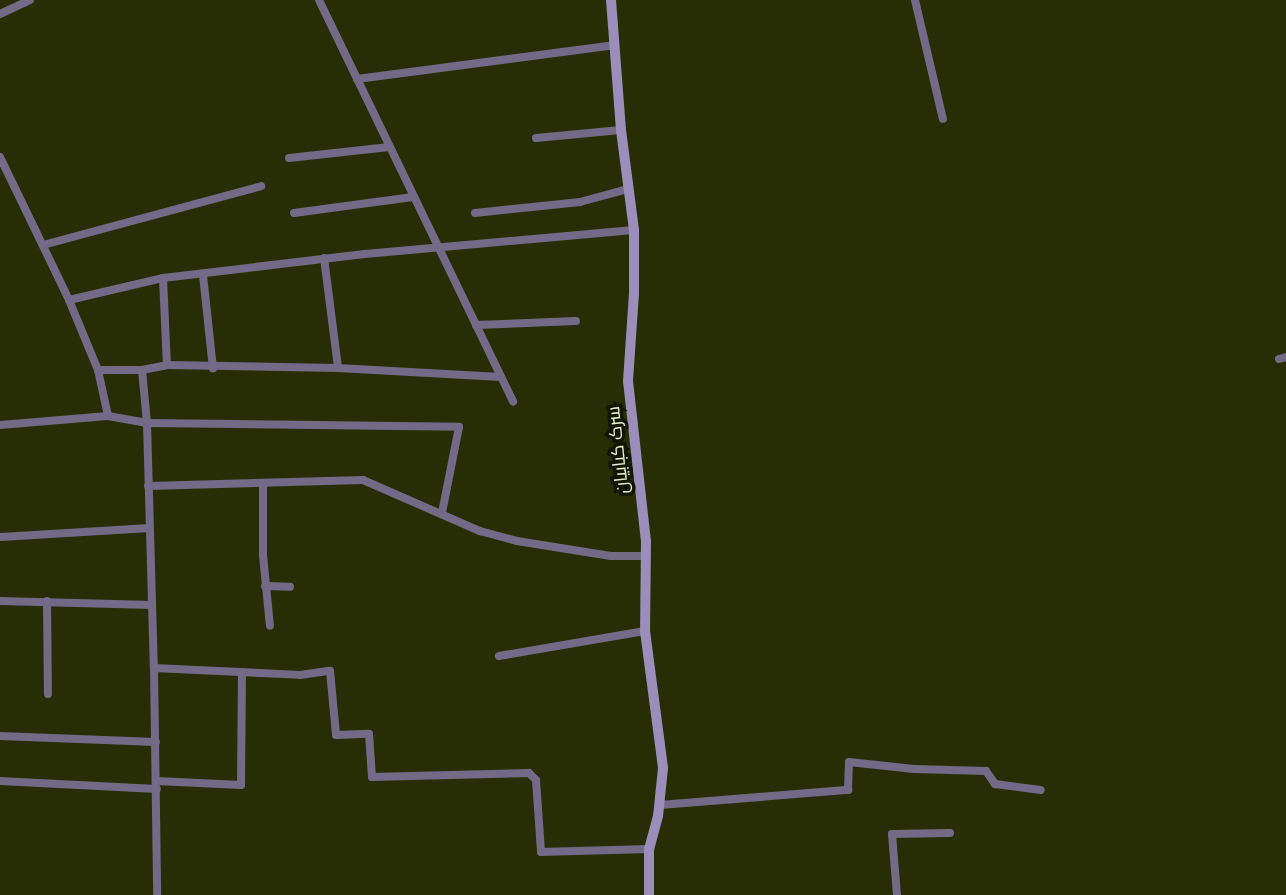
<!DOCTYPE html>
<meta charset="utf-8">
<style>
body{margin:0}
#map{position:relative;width:1286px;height:895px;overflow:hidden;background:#272e06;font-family:"Fira Sans",Cairo,sans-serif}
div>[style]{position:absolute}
.street>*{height:8px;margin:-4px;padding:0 4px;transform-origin:4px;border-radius:4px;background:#726a86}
.secondary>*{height:10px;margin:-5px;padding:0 5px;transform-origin:5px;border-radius:5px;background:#9b8ebb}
span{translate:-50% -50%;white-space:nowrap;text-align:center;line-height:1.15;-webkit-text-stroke:7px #111500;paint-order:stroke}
.street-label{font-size:18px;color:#e8f1cc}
</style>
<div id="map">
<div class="street">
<div style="left:319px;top:0;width:446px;rotate:64.2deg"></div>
<div style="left:915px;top:0;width:122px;rotate:76.8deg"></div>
<div style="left:0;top:14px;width:33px;rotate:-25deg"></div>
<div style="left:357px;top:79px;width:259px;rotate:-7.5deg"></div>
<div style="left:536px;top:138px;width:85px;rotate:-5.4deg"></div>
<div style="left:0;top:157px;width:159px;rotate:64.2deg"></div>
<div style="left:69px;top:300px;width:76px;rotate:67.5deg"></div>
<div style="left:98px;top:370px;width:47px;rotate:77.7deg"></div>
<div style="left:289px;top:158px;width:101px;rotate:-6.3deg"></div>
<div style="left:294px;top:213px;width:120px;rotate:-7.7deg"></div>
<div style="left:475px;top:213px;width:106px;rotate:-6deg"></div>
<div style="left:580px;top:202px;width:50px;rotate:-15.2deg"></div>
<div style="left:43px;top:245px;width:226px;rotate:-15.1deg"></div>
<div style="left:324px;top:258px;width:111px;rotate:82.7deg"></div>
<div style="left:203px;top:275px;width:94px;rotate:83.9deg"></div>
<div style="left:163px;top:278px;width:87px;rotate:87.4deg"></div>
<div style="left:69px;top:300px;width:97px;rotate:-13.2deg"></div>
<div style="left:163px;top:278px;width:203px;rotate:-6.8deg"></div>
<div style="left:365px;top:254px;width:270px;rotate:-5.1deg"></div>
<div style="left:476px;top:325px;width:100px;rotate:-2.3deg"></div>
<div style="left:1279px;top:359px;width:7px;rotate:-16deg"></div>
<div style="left:98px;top:370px;width:44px"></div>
<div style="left:142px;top:370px;width:25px;rotate:-11deg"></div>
<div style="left:167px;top:365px;width:171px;rotate:1deg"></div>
<div style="left:338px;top:368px;width:163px;rotate:3.2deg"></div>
<div style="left:142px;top:370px;width:53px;rotate:84.6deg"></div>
<div style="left:147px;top:423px;width:245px;rotate:88.4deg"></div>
<div style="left:154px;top:668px;width:227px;rotate:89.2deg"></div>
<div style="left:0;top:425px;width:108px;rotate:-4.8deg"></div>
<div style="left:108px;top:416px;width:40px;rotate:10deg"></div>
<div style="left:147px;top:423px;width:312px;rotate:0.7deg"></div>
<div style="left:459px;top:427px;width:88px;rotate:101.2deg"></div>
<div style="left:263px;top:483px;width:72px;rotate:90deg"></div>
<div style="left:263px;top:555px;width:71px;rotate:84.4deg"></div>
<div style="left:148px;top:486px;width:215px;rotate:-1.6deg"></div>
<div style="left:363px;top:480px;width:128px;rotate:23.6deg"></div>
<div style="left:480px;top:531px;width:38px;rotate:15deg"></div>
<div style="left:517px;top:541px;width:95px;rotate:9.1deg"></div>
<div style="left:611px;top:556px;width:35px"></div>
<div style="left:1px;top:537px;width:149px;rotate:-3.5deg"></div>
<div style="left:265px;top:586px;width:25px;rotate:2deg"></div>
<div style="left:0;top:601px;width:152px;rotate:1.5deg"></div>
<div style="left:47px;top:601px;width:93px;rotate:89.4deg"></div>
<div style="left:499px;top:656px;width:148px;rotate:-9.7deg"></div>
<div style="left:154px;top:668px;width:146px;rotate:2.7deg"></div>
<div style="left:300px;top:675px;width:30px;rotate:-8deg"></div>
<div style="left:330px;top:671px;width:64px;rotate:84.6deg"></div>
<div style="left:336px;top:735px;width:33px;rotate:-2deg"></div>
<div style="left:369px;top:734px;width:43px;rotate:86deg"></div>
<div style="left:372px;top:777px;width:157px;rotate:-1.5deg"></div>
<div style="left:529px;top:773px;width:10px;rotate:45deg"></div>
<div style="left:536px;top:780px;width:72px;rotate:86deg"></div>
<div style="left:541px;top:852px;width:108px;rotate:-1.6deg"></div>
<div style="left:0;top:736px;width:156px;rotate:2.2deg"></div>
<div style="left:0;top:781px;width:157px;rotate:2.9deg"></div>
<div style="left:157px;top:781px;width:84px;rotate:2.7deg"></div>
<div style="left:241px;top:785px;width:113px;rotate:-89.5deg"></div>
<div style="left:660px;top:805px;width:189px;rotate:-4.6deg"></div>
<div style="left:848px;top:790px;width:28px;rotate:-88deg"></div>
<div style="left:849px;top:762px;width:65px;rotate:6.1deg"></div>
<div style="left:914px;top:769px;width:72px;rotate:1.6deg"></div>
<div style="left:986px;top:771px;width:16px;rotate:55deg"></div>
<div style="left:995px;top:784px;width:46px;rotate:7.4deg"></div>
<div style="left:897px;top:895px;width:61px;rotate:-94.7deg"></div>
<div style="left:892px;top:834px;width:58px;rotate:-1deg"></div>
</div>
<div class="secondary">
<div style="left:611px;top:0;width:130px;rotate:85.6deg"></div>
<div style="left:621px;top:130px;width:101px;rotate:82.6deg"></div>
<div style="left:634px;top:230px;width:63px;rotate:90deg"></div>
<div style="left:634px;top:293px;width:88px;rotate:93.9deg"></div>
<div style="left:628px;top:381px;width:161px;rotate:83.6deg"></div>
<div style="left:646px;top:541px;width:90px;rotate:90.6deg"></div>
<div style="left:645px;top:631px;width:138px;rotate:82.5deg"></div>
<div style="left:663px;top:768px;width:48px;rotate:95.9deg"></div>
<div style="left:658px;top:816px;width:34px;rotate:105deg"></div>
<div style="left:649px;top:849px;width:46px;rotate:90deg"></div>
</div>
<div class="street-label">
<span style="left:618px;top:450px;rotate:-96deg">سرک کبابیان</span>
</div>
</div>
